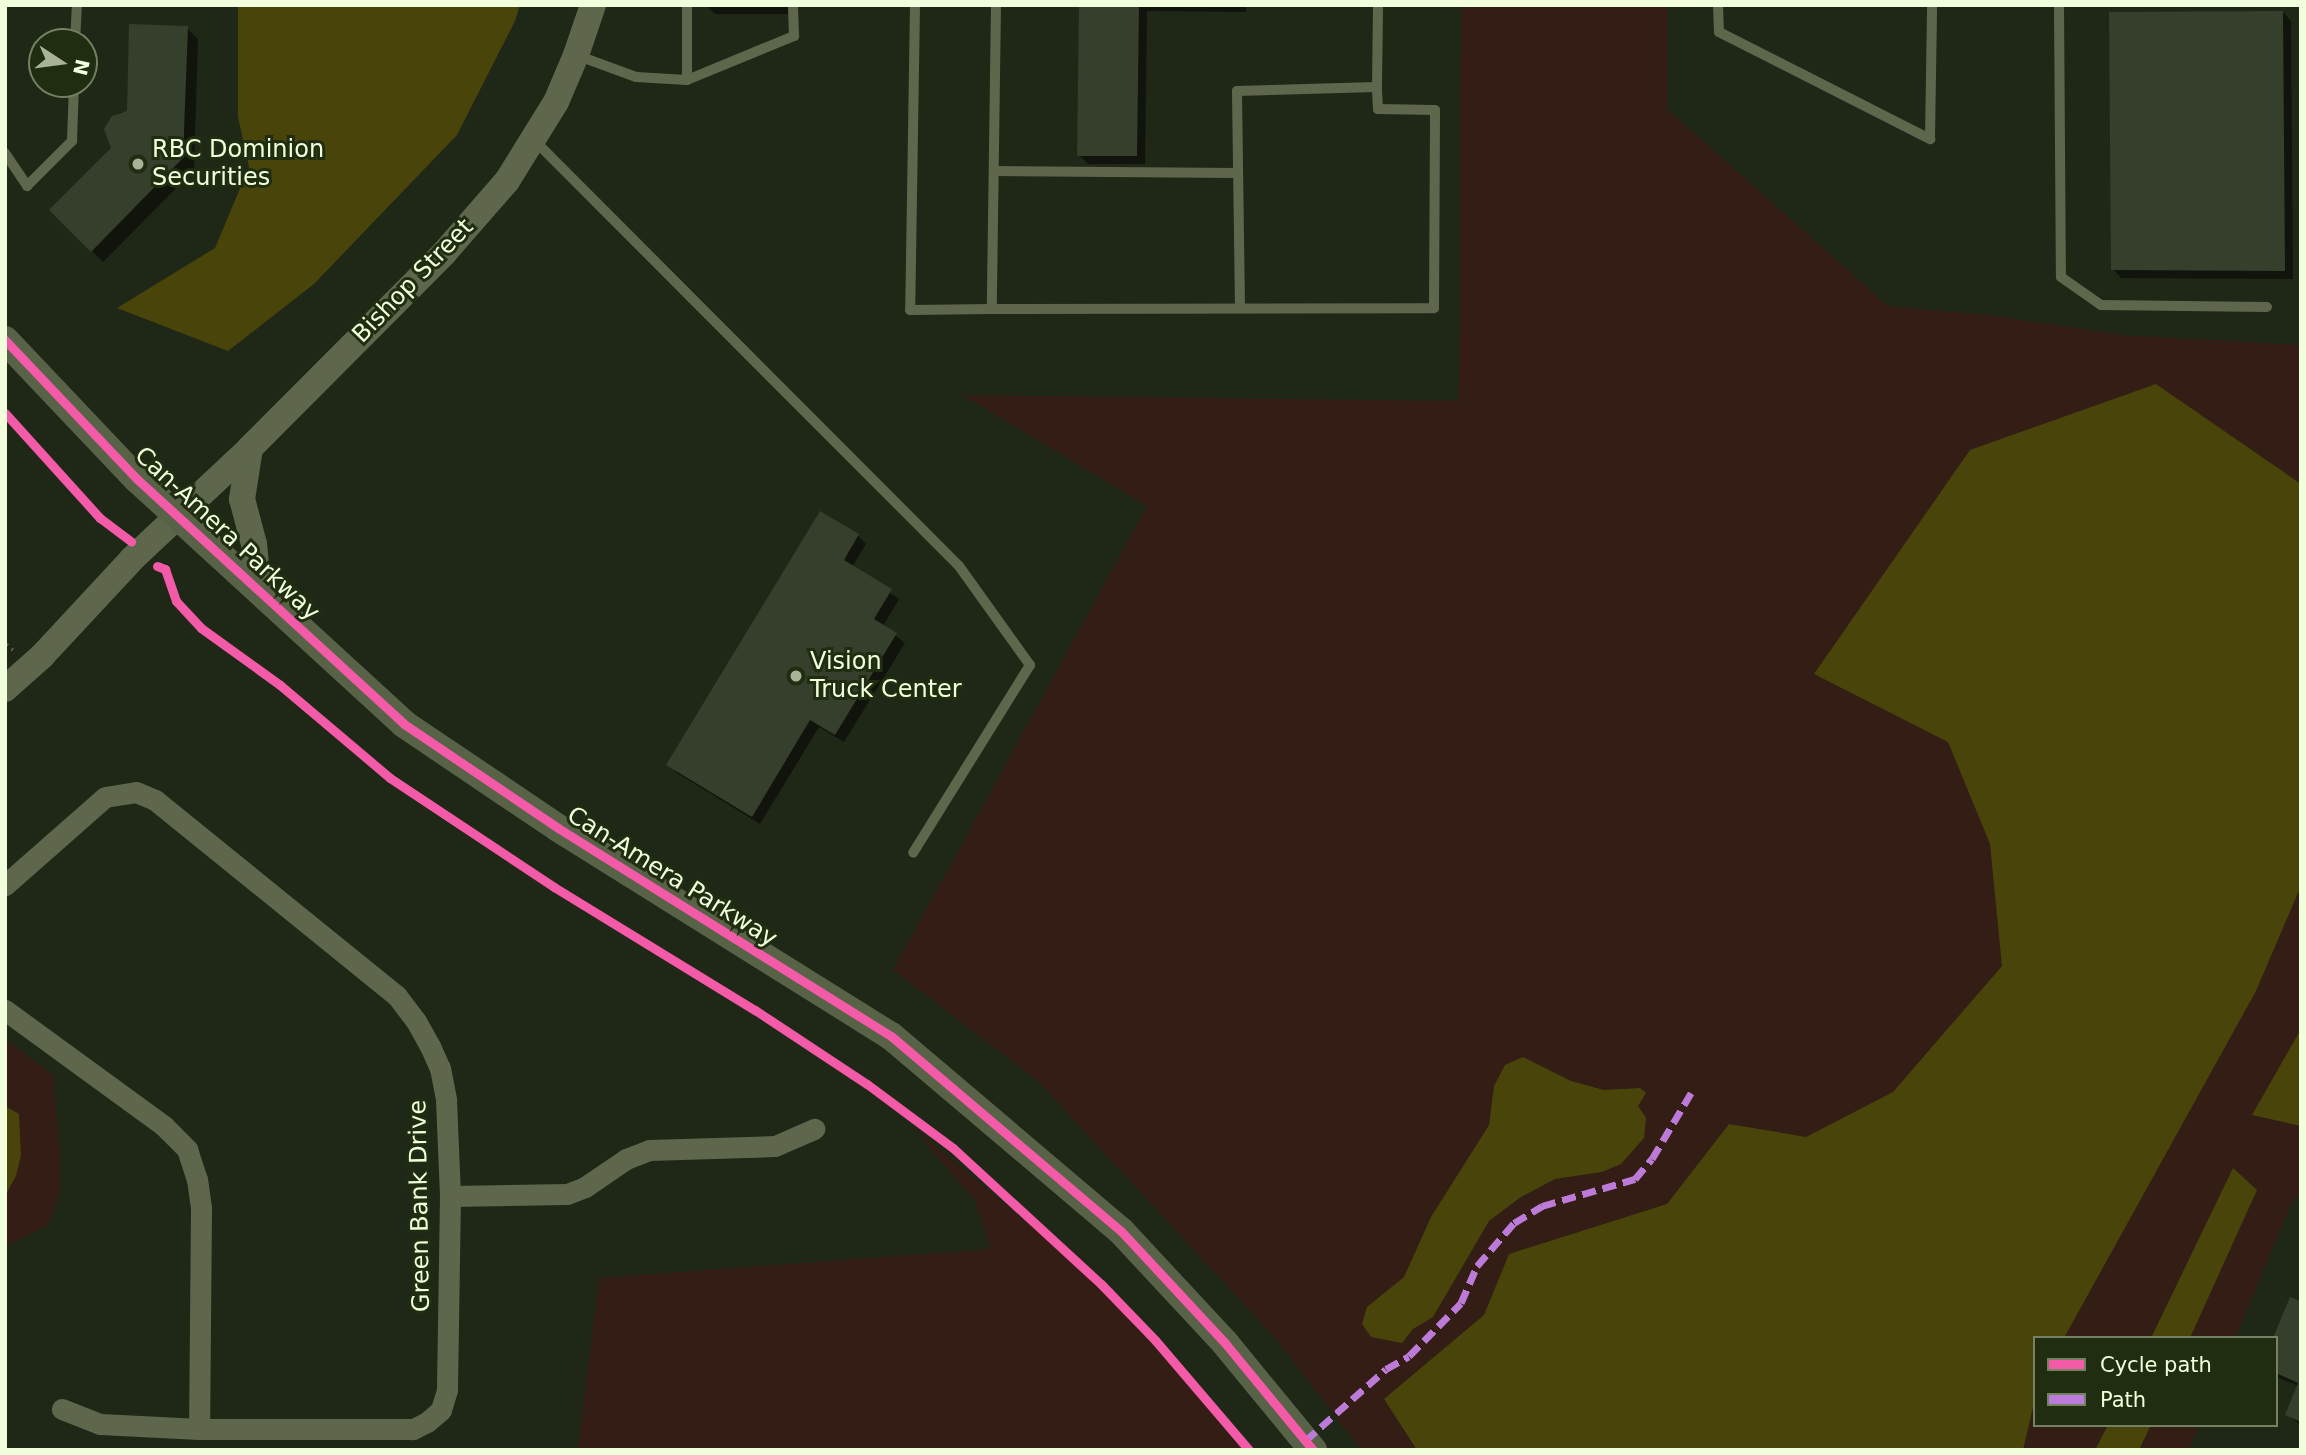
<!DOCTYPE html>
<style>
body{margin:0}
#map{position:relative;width:2306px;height:1455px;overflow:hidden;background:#1f2717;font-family:"DejaVu Sans",sans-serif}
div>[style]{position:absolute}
.green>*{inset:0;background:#341d14}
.water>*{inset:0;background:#49440a}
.shadow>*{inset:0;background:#0007}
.building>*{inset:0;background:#363e2c}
.path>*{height:3.5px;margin-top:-1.75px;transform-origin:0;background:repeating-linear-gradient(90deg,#68604b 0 3.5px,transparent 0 8.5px)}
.service>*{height:10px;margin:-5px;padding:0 5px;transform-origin:5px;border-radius:5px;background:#5e674c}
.minor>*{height:21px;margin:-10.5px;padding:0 10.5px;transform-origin:10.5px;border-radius:10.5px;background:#5e674c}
.tertiary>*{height:26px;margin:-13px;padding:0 13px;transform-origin:13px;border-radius:13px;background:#5e674c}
.secondary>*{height:28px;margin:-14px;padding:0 14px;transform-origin:14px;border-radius:14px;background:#586247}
.quiet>*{height:7px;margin-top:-3.5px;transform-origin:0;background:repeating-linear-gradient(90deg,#bd7bd9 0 14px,transparent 0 21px)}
.cycleway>*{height:9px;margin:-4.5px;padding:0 4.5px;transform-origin:4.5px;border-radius:4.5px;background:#f35aa7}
.dots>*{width:19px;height:19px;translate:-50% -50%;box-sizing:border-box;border:4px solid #202d11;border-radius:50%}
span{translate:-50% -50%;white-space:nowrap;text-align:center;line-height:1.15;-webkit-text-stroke:6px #202d11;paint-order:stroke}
.poi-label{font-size:24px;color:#f2ffdc}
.left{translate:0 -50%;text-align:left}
.street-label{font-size:24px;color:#f2ffdc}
.frame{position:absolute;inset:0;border:7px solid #f2ffdc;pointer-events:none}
.legend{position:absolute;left:2033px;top:1336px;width:245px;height:91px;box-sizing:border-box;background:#202d11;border:2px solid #748162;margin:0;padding:9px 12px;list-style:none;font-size:21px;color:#f2ffdc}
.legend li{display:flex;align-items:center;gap:14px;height:35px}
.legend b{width:35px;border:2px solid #748162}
.north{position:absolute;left:28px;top:28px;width:70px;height:70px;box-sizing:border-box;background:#202d11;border:2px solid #748162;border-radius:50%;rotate:103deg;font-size:19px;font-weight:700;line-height:28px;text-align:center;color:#f2ffdc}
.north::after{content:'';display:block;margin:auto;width:24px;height:32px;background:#a8b397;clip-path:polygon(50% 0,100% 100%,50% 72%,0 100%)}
</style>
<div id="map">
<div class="green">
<div style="clip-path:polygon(evenodd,1461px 5px,1667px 5px,1667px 109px,1888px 306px,1995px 316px,2121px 335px,2301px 345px,2301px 484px,2156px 384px,1814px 674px,1948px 742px,1990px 844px,2002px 966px,1893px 1092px,1806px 1137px,1729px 1124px,1667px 1204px,1509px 1254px,1484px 1315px,1384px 1399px,1417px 1450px,1361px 1450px,1277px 1340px,1038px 1081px,893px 970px,1147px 506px,963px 395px,1459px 401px,1461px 5px,1523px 1057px,1571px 1081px,1604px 1090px,1640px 1088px,1638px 1106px,1602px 1172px,1555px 1179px,1522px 1197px,1489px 1221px,1433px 1317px,1413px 1329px,1402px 1343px,1389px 1340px,1367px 1307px,1404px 1277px,1431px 1217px,1489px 1125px,1494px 1086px,1523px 1057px)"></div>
<div style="clip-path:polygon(2301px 886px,2301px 1029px,2253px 1115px,2301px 1126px,2301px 1197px,2294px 1197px,2235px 1338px,2190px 1338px,2257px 1190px,2233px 1168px,2151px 1338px,2064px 1338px,2256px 991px)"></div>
<div style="clip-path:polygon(5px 1039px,53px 1075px,60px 1155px,60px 1192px,48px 1225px,5px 1247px,5px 1196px,16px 1176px,19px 1114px,5px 1106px)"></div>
<div style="clip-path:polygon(911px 1126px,1101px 1284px,1243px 1450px,578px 1450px,599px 1278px,991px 1249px,974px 1199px)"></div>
<div style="clip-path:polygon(2035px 1399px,2035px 1425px,2108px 1425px,2095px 1450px,2023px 1450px)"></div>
<div style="clip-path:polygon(2151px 1425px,2199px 1425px,2189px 1450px,2139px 1450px)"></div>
</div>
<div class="water">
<div style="clip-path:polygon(238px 5px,520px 5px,515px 21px,457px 135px,314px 284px,228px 351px,117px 308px,215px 248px,249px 167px,238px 117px)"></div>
<div style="clip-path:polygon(2156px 384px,2301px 484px,2301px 886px,2256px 991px,2064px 1338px,2035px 1338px,2035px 1399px,2023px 1450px,1417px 1450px,1384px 1399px,1484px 1315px,1509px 1254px,1667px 1204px,1729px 1124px,1806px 1137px,1893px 1092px,2002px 966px,1990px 844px,1948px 742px,1814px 674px,1970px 450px)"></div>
<div style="clip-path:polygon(2301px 1029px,2301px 1126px,2252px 1115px)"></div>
<div style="clip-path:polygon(1523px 1057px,1571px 1081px,1604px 1090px,1640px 1088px,1646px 1093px,1638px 1106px,1646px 1118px,1644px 1138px,1621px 1164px,1602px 1172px,1555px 1179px,1521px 1197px,1489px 1221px,1433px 1317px,1413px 1329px,1402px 1343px,1371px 1337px,1362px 1324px,1367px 1307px,1404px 1277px,1431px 1217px,1489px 1125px,1494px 1086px,1505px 1065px)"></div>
<div style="clip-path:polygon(5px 1106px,19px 1114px,21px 1155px,16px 1176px,5px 1196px)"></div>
<div style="clip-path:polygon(2233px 1168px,2257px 1190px,2190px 1338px,2151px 1338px)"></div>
<div style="clip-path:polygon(2108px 1425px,2151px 1425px,2139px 1450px,2095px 1450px)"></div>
</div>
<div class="shadow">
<div style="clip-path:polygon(706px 5px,793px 5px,793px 14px,715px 14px)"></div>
<div style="clip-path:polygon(1097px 5px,1246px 5px,1246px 12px,1147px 11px,1145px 164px,1088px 164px,1079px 155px)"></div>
<div style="clip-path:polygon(2283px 12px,2291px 21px,2293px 279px,2121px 278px,2113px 269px)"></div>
<div style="clip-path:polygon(187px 28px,198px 39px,194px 170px,103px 262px,51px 210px,113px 149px,106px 129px,119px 113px,129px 112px)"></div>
<div style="clip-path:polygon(858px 536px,866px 544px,852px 567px,899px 599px,883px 626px,905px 643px,844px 742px,819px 727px,760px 824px,677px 773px,669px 765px)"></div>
<div style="clip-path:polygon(2301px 1303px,2301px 1425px,2287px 1414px,2299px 1386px,2276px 1377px,2276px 1338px)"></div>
</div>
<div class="building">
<div style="clip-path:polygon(1079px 5px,1139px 5px,1137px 156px,1077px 156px)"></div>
<div style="clip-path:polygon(2283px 11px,2285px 271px,2111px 270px,2109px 12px)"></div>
<div style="clip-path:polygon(129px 24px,188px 26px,183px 158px,91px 252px,49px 210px,111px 148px,104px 129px,112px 116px,127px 111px)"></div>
<div style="clip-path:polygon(820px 511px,859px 534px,844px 560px,892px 589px,874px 619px,897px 633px,835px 735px,810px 720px,752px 817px,666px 765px)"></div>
<div style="clip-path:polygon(2290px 1297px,2301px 1301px,2301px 1422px,2285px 1415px,2298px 1383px,2276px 1373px,2276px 1338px,2273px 1338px)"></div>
</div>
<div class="path">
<div style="left:5px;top:644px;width:10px;rotate:37deg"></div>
</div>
<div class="service">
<div style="left:687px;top:5px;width:75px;rotate:90deg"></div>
<div style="left:915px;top:5px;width:305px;rotate:90.9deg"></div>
<div style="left:910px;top:310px;width:82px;rotate:-0.7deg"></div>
<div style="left:996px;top:5px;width:304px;rotate:90.8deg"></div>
<div style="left:992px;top:309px;width:442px;rotate:-0.1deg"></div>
<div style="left:1434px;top:308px;width:198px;rotate:-89.7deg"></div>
<div style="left:1435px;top:110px;width:57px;rotate:-179deg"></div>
<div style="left:1378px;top:109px;width:22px;rotate:-93deg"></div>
<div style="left:1718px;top:5px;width:27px;rotate:88deg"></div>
<div style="left:1719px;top:32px;width:237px;rotate:26.9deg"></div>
<div style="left:1930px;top:139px;width:134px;rotate:-89.1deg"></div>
<div style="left:2059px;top:5px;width:272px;rotate:89.6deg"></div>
<div style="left:2061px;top:277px;width:49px;rotate:35deg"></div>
<div style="left:2101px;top:305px;width:166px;rotate:0.7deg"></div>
<div style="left:75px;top:42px;width:37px;rotate:-87deg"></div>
<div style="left:576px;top:55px;width:64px;rotate:20.1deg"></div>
<div style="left:636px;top:77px;width:51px;rotate:3.4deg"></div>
<div style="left:687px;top:80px;width:116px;rotate:-22.4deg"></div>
<div style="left:794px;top:36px;width:31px;rotate:-92deg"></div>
<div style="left:535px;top:141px;width:600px;rotate:45.07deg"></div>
<div style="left:959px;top:566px;width:122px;rotate:54.4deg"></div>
<div style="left:1030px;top:665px;width:221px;rotate:121.9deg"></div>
<div style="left:5px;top:153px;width:40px;rotate:56deg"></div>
<div style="left:27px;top:186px;width:64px;rotate:-45deg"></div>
<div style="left:72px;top:141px;width:57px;rotate:-88deg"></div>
<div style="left:994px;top:171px;width:243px;rotate:0.5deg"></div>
<div style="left:1240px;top:308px;width:217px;rotate:-90.8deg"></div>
<div style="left:1237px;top:91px;width:140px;rotate:-1.6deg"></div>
<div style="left:1377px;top:87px;width:82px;rotate:-89.3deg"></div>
</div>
<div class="minor">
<div style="left:5px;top:885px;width:133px;rotate:-41.3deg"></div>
<div style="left:105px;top:797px;width:31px;rotate:-9deg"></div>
<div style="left:136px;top:792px;width:21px;rotate:23deg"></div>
<div style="left:155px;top:800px;width:311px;rotate:39deg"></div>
<div style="left:397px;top:996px;width:31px;rotate:53deg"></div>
<div style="left:416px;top:1021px;width:29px;rotate:61deg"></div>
<div style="left:430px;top:1046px;width:24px;rotate:66deg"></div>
<div style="left:440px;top:1068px;width:33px;rotate:79deg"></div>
<div style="left:446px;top:1100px;width:96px;rotate:87.6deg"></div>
<div style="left:450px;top:1196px;width:194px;rotate:90.9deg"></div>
<div style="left:447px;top:1390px;width:21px;rotate:107deg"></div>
<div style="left:441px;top:1410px;width:18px;rotate:139deg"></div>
<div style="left:427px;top:1422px;width:16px;rotate:153deg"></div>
<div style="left:413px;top:1429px;width:214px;rotate:180deg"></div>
<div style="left:199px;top:1429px;width:99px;rotate:-177.1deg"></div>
<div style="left:100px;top:1424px;width:41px;rotate:-158.5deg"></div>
<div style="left:5px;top:1010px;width:197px;rotate:36.1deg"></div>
<div style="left:164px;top:1126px;width:33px;rotate:45deg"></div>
<div style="left:187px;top:1149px;width:32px;rotate:72deg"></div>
<div style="left:197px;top:1179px;width:30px;rotate:82deg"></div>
<div style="left:201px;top:1209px;width:220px;rotate:90.5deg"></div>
<div style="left:450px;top:1196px;width:117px;rotate:-1deg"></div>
<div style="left:567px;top:1194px;width:19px;rotate:-21deg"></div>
<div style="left:585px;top:1187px;width:50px;rotate:-34.3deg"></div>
<div style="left:626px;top:1159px;width:25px;rotate:-21deg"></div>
<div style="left:649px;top:1150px;width:126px;rotate:-1.8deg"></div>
<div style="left:775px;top:1146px;width:43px;rotate:-23.6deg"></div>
</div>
<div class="tertiary">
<div style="left:250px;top:448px;width:52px;rotate:98.9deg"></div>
<div style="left:242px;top:499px;width:47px;rotate:75.1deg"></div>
<div style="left:254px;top:544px;width:48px;rotate:84.1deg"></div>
<div style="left:5px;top:689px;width:50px;rotate:-41.7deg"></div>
<div style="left:42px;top:656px;width:132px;rotate:-47.1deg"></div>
<div style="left:132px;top:559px;width:162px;rotate:-43.2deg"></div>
<div style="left:250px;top:448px;width:276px;rotate:-45.1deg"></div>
<div style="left:445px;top:252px;width:94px;rotate:-48.9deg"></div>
<div style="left:507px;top:181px;width:93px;rotate:-58.2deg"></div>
<div style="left:556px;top:102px;width:51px;rotate:-66.9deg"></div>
<div style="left:576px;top:55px;width:53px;rotate:-71.2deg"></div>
</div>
<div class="secondary">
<div style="left:5px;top:340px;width:192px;rotate:46.5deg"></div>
<div style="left:137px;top:479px;width:362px;rotate:42.5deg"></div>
<div style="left:404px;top:724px;width:186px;rotate:34deg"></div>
<div style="left:558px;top:828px;width:393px;rotate:32deg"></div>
<div style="left:891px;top:1036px;width:302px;rotate:40.3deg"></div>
<div style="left:1121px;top:1231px;width:153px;rotate:47.1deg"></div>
<div style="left:1225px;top:1343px;width:139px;rotate:50.6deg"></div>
</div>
<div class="quiet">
<div style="left:1305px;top:1441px;width:108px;rotate:-41.6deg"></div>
<div style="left:1386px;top:1369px;width:26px;rotate:-29deg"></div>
<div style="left:1409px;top:1356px;width:74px;rotate:-45.5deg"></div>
<div style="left:1461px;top:1303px;width:40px;rotate:-66.6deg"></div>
<div style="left:1477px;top:1266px;width:57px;rotate:-49.3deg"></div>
<div style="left:1514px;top:1223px;width:33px;rotate:-31deg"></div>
<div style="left:1542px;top:1206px;width:97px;rotate:-16.2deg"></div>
<div style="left:1635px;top:1179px;width:26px;rotate:-50deg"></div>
<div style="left:1652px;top:1159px;width:77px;rotate:-59.4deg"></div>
</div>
<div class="cycleway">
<div style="left:5px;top:340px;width:192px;rotate:46.5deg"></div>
<div style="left:137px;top:479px;width:362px;rotate:42.5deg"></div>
<div style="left:404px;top:724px;width:186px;rotate:34deg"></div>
<div style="left:558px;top:828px;width:393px;rotate:32deg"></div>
<div style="left:891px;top:1036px;width:302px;rotate:40.3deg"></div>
<div style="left:1121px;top:1231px;width:153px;rotate:47.1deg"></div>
<div style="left:1225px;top:1343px;width:139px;rotate:50.6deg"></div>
<div style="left:5px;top:413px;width:142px;rotate:47.9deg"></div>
<div style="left:100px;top:518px;width:39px;rotate:37deg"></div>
<div style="left:157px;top:566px;width:9px;rotate:21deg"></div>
<div style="left:165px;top:569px;width:34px;rotate:71deg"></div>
<div style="left:176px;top:601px;width:37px;rotate:47deg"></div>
<div style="left:201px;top:628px;width:97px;rotate:35.8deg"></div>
<div style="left:280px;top:685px;width:144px;rotate:40.2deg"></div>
<div style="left:390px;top:778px;width:197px;rotate:33.6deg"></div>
<div style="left:554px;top:887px;width:236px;rotate:31.5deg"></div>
<div style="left:755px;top:1010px;width:134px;rotate:33.5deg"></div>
<div style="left:867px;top:1084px;width:107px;rotate:36.7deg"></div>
<div style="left:953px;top:1148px;width:201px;rotate:42.6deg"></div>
<div style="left:1101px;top:1284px;width:78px;rotate:46deg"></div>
<div style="left:1155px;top:1340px;width:145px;rotate:49.5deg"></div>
</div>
<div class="dots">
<div style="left:138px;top:164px;background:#a8b397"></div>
<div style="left:796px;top:676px;background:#a8b397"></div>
</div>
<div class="poi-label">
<span class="left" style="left:152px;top:164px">RBC Dominion<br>Securities</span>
<span class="left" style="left:810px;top:676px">Vision<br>Truck Center</span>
</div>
<div class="street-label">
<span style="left:413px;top:281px;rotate:-46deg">Bishop Street</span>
<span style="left:227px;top:534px;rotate:43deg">Can-Amera Parkway</span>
<span style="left:672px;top:877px;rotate:32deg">Can-Amera Parkway</span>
<span style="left:420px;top:1206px;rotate:-91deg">Green Bank Drive</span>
</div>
<div class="frame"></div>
<ul class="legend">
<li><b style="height:9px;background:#f35aa7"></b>Cycle path</li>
<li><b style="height:9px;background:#bd7bd9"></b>Path</li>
</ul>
<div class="north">N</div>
</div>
